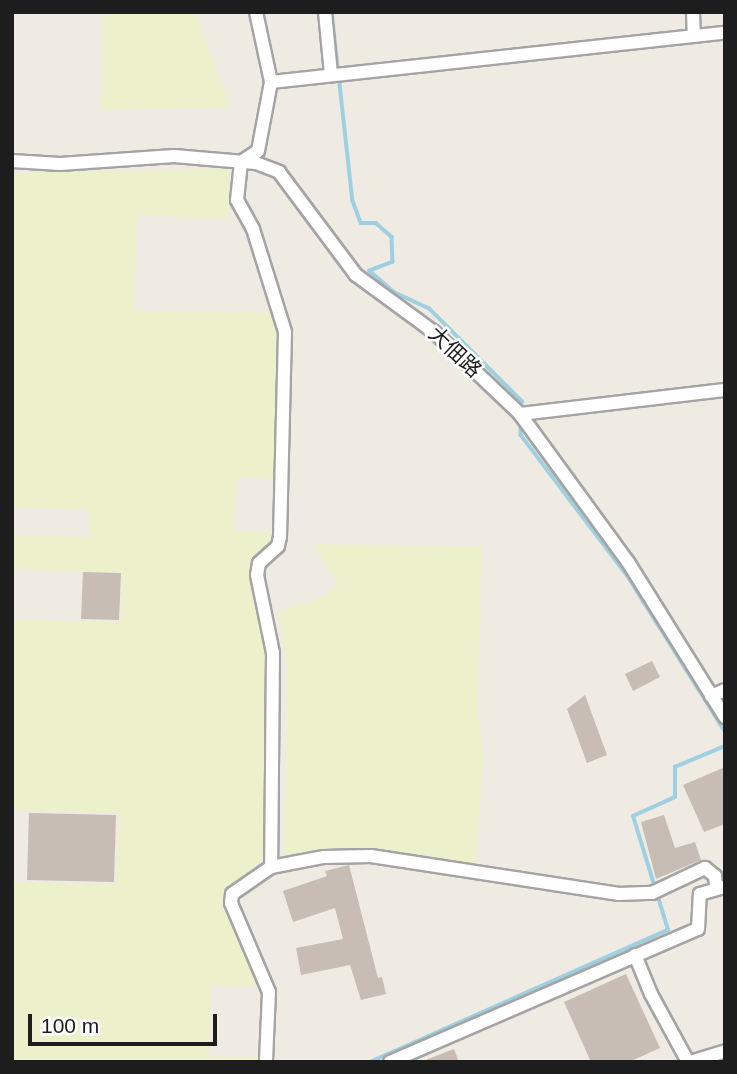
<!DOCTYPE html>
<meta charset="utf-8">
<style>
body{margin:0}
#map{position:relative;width:737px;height:1074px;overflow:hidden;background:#efebe2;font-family:Helvetica,"Noto Sans TC",sans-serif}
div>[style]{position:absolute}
.farmland>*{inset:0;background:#ecf0cb}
.stream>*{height:3.5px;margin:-1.75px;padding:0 1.75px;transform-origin:1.75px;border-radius:1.75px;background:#9ed0e1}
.building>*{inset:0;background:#c7bdb5}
.roads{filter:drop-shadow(2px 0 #a4a4a4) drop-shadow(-2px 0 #a4a4a4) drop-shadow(0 2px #a4a4a4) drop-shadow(0 -2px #a4a4a4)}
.minor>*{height:12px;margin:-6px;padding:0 6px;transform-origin:6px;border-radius:6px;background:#fff}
span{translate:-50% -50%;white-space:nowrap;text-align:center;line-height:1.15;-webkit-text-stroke:5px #fff;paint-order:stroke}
.street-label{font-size:21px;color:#1d1d1d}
.frame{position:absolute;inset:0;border:14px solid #1d1d1d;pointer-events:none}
.scale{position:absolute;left:28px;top:1014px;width:189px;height:32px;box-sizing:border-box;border:4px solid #1d1d1d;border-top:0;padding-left:9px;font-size:21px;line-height:24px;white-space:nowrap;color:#1d1d1d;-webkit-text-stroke:5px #fff;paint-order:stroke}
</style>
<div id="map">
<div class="farmland">
<div style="clip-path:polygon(102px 12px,195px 12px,231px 107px,102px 110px)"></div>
<div style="clip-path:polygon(228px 169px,230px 209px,226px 219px,137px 215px,133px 311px,273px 313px,282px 329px,276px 479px,237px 477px,233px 525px,236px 531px,274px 532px,276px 548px,250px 575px,269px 664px,265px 857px,227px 891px,223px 901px,258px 986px,211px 986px,209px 1057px,262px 1057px,262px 1062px,12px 1062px,12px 882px,116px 885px,119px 813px,12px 810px,12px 620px,121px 622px,122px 573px,12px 569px,12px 535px,89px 537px,90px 510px,12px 507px,12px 173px)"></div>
<div style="clip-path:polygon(314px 544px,482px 546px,478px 712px,484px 755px,475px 868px,363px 854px,285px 864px,288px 669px,278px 611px,322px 598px,338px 584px)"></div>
</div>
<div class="stream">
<div style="left:332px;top:12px;width:190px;rotate:83.7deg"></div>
<div style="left:353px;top:201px;width:23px;rotate:70deg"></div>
<div style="left:361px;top:223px;width:15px"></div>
<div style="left:376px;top:223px;width:21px;rotate:41deg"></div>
<div style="left:392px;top:237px;width:25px;rotate:88deg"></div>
<div style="left:393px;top:262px;width:25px;rotate:159deg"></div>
<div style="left:370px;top:271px;width:32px;rotate:41deg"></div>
<div style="left:394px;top:292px;width:38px;rotate:25deg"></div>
<div style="left:429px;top:308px;width:132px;rotate:45deg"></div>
<div style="left:522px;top:401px;width:10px;rotate:96deg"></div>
<div style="left:521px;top:423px;width:12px;rotate:90deg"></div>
<div style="left:521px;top:435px;width:179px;rotate:52.9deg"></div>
<div style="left:629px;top:578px;width:181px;rotate:57.9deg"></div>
<div style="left:655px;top:888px;width:75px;rotate:-107deg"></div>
<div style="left:633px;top:816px;width:46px;rotate:-24.3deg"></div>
<div style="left:675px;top:797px;width:30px;rotate:-90deg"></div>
<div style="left:675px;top:767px;width:54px;rotate:-22.8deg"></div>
<div style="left:370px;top:1062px;width:326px;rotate:-23.9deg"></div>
<div style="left:668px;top:930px;width:37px;rotate:-107deg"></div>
</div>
<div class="building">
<div style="clip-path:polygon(83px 572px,121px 573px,119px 620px,81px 619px)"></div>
<div style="clip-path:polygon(652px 661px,660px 677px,633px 691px,625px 674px)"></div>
<div style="clip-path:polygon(585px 695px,607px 755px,587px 763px,567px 709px)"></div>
<div style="clip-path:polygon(725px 767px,725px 824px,704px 832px,683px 785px)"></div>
<div style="clip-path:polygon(29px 813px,116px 815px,114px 882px,27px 880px)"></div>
<div style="clip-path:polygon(664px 815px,675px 848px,695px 842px,701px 860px,656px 879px,641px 822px)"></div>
<div style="clip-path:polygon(349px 865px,378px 978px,382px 977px,386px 994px,361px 1000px,350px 965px,301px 975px,296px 948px,343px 939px,335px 908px,293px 922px,283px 891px,327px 876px,325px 871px)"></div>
<div style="clip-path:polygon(626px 974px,660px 1048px,629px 1062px,591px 1062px,564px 1002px)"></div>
<div style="clip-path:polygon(454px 1049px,459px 1062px,423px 1062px,423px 1061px)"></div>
</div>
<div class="roads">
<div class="minor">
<div style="left:325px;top:12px;width:62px;rotate:84.5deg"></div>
<div style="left:693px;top:12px;width:23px;rotate:88deg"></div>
<div style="left:271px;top:82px;width:457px;rotate:-6.2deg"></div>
<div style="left:12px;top:161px;width:48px;rotate:3.6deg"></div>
<div style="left:60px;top:164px;width:114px;rotate:-4deg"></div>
<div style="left:174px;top:156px;width:82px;rotate:4.9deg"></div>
<div style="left:256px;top:163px;width:25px;rotate:21deg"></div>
<div style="left:279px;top:172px;width:129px;rotate:53.2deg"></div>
<div style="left:356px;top:275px;width:97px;rotate:36.2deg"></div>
<div style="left:434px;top:332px;width:119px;rotate:43.6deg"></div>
<div style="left:520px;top:414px;width:183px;rotate:53.9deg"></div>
<div style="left:628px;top:562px;width:183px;rotate:58deg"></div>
<div style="left:241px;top:162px;width:38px;rotate:96deg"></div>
<div style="left:237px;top:200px;width:33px;rotate:61deg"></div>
<div style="left:253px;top:229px;width:108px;rotate:72.7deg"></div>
<div style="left:285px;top:332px;width:205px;rotate:91.4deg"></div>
<div style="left:280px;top:537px;width:9px;rotate:103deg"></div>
<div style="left:278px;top:546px;width:25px;rotate:138deg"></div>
<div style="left:259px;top:563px;width:12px;rotate:99deg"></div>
<div style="left:257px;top:575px;width:80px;rotate:78.4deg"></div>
<div style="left:273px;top:653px;width:214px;rotate:90.5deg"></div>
<div style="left:271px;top:867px;width:47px;rotate:145.3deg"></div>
<div style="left:232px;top:894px;width:9px;rotate:96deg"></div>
<div style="left:231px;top:903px;width:97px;rotate:66.9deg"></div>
<div style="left:269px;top:992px;width:70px;rotate:92.5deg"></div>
<div style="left:241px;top:162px;width:20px;rotate:-33deg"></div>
<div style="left:258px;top:151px;width:70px;rotate:-79.3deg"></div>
<div style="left:271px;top:82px;width:72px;rotate:-102.1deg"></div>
<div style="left:520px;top:414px;width:206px;rotate:-6.7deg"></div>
<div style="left:711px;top:696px;width:15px;rotate:-23deg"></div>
<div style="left:271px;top:867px;width:54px;rotate:-10.7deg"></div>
<div style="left:324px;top:857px;width:47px;rotate:-1.2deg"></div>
<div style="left:371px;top:856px;width:251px;rotate:8.7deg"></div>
<div style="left:619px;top:894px;width:33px;rotate:-2deg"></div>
<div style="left:652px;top:893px;width:59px;rotate:-25.3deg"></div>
<div style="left:705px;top:868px;width:13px;rotate:39deg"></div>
<div style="left:715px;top:876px;width:10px;rotate:84deg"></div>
<div style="left:635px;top:955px;width:42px;rotate:67.7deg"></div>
<div style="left:651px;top:994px;width:77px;rotate:61.4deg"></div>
<div style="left:390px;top:1062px;width:335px;rotate:-23.4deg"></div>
<div style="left:698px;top:929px;width:35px;rotate:-87deg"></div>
<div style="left:700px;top:894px;width:26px;rotate:-16deg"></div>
<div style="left:690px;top:1062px;width:37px;rotate:-17deg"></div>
</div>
</div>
<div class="street-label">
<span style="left:455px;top:352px;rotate:43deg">大佃路</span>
</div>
<div class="frame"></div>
<div class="scale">100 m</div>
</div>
